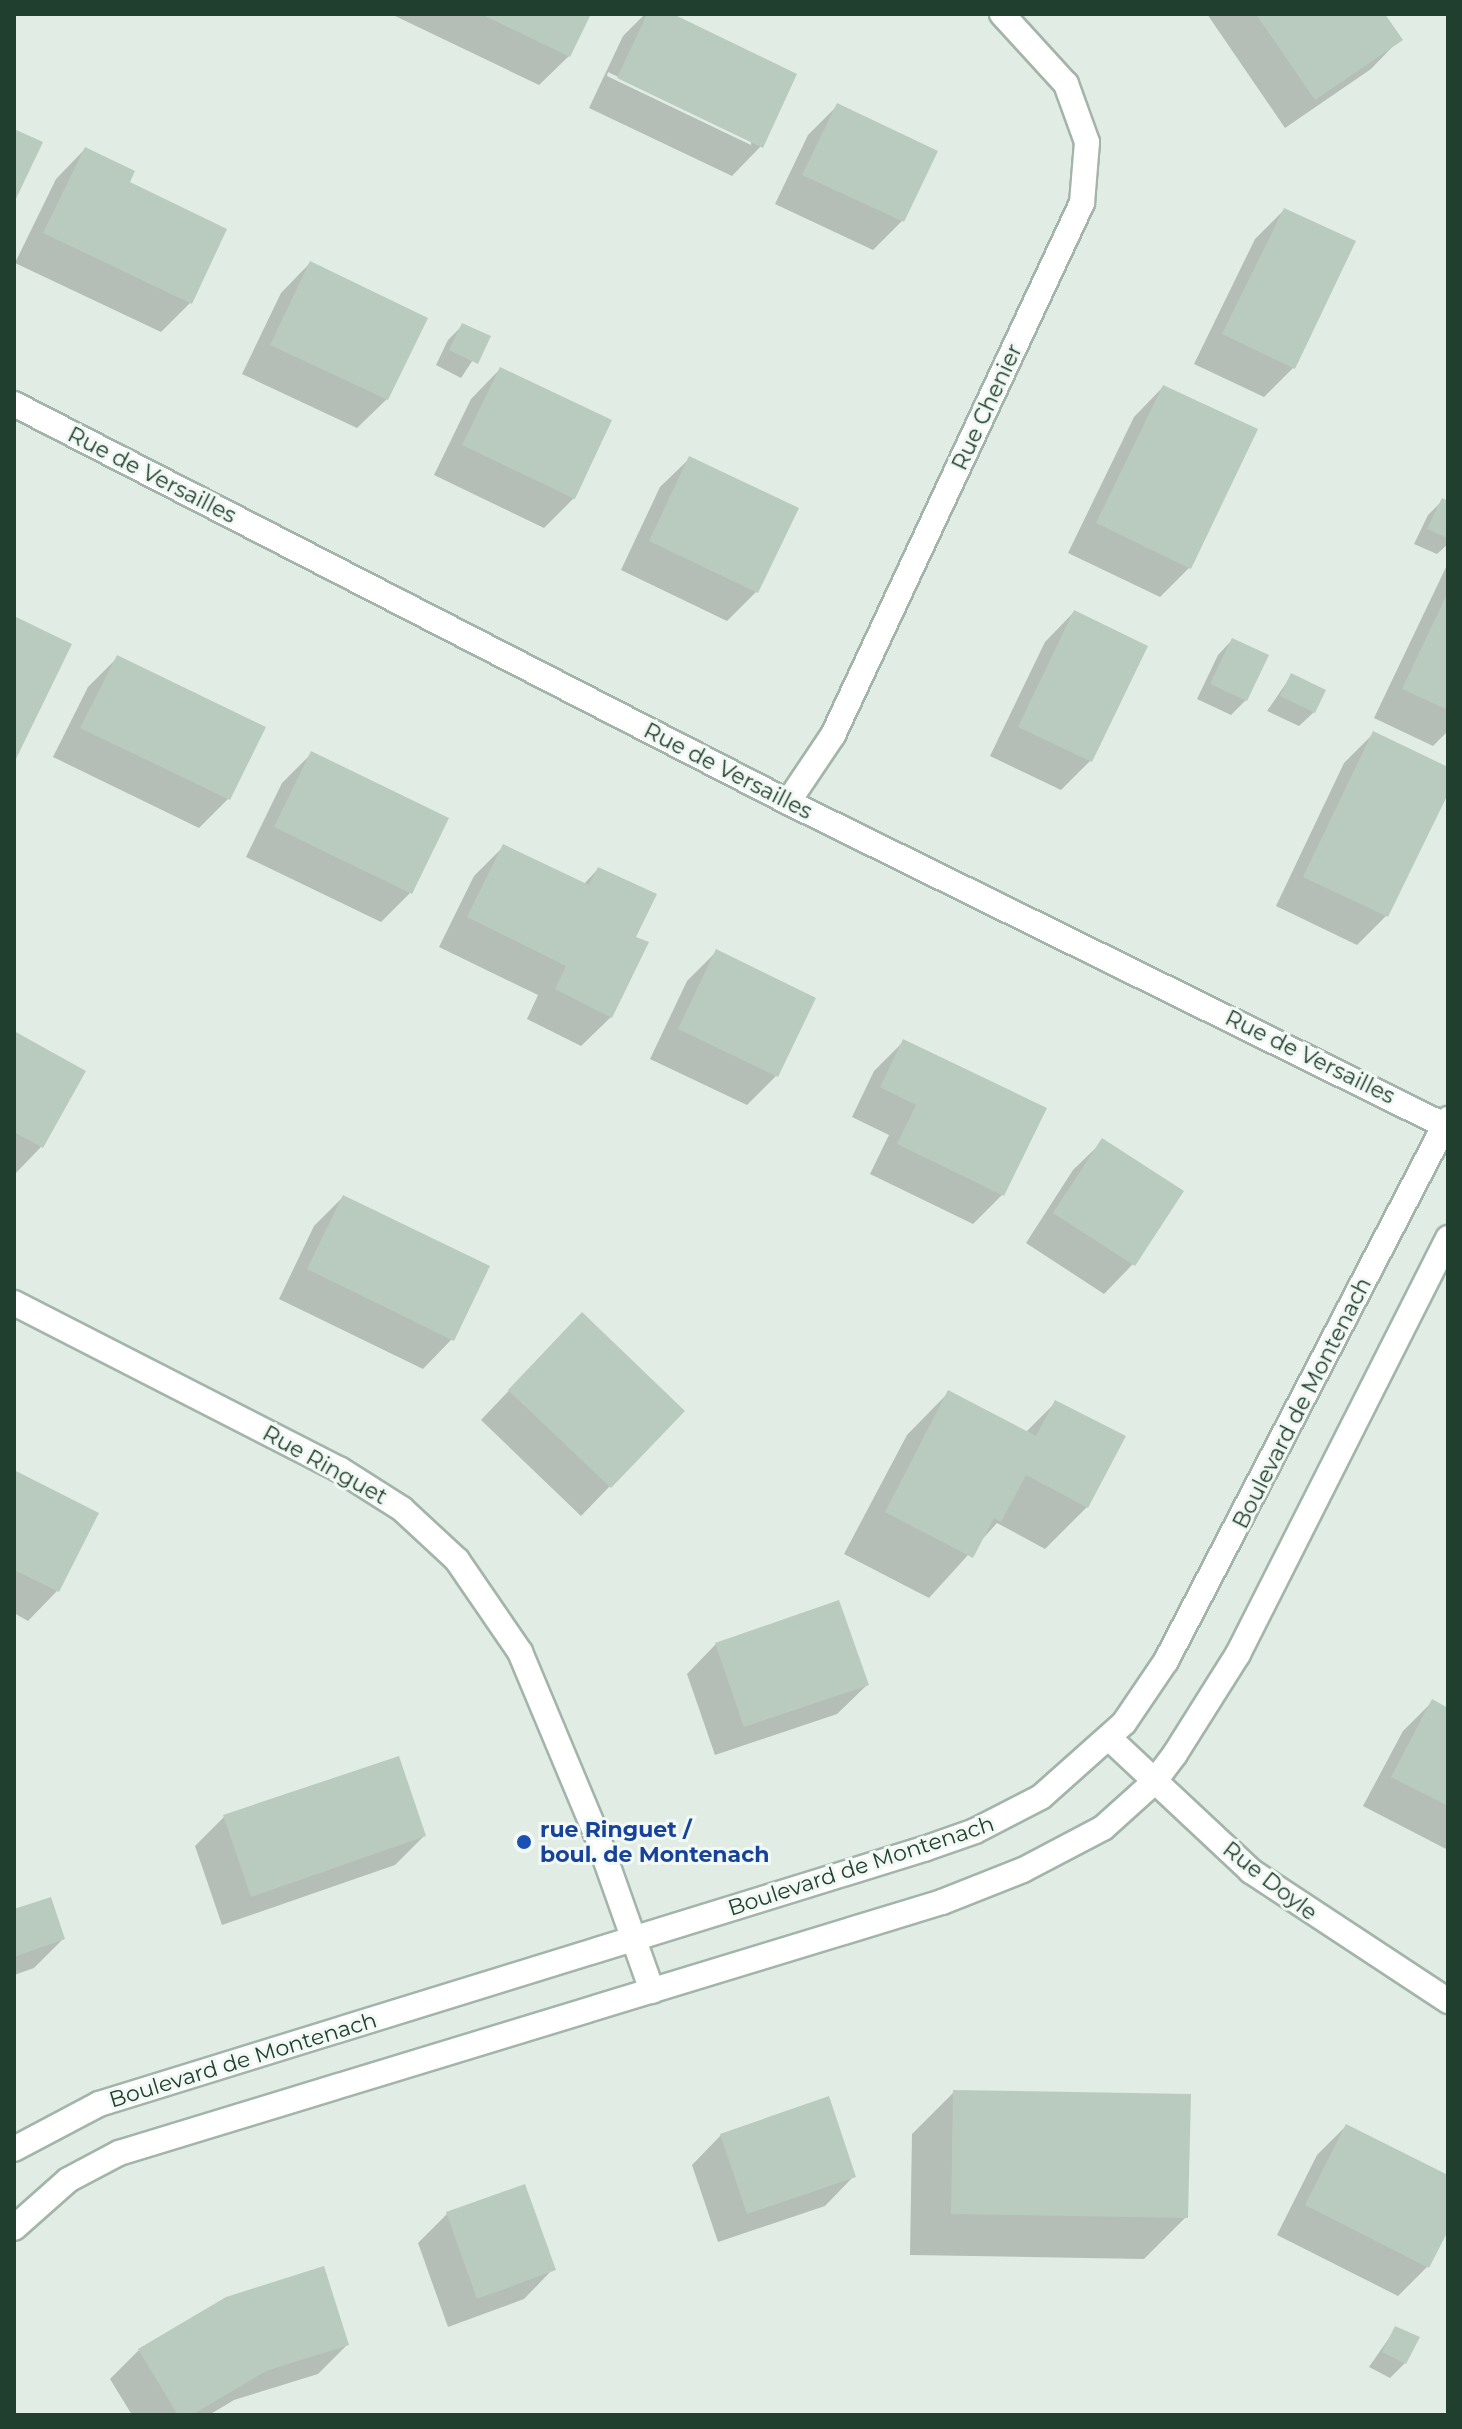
<!DOCTYPE html>
<style>
body{margin:0}
#map{position:relative;width:1462px;height:2429px;overflow:hidden;background:#e1ede4;font-family:Montserrat,sans-serif}
div>[style]{position:absolute}
.shadow>*{inset:0;background:#0003}
.building>*{inset:0;background:#b9cbbf}
.roads{filter:drop-shadow(2px 0 #a3b5aa) drop-shadow(-2px 0 #a3b5aa) drop-shadow(0 2px #a3b5aa) drop-shadow(0 -2px #a3b5aa)}
.street>*{height:24px;margin:-12px;padding:0 12px;transform-origin:12px;border-radius:12px;background:#fff}
.dots>*{width:22px;height:22px;translate:-50% -50%;box-sizing:border-box;border:4px solid #f2f9f4;border-radius:50%}
span{translate:-50% -50%;white-space:nowrap;text-align:center;line-height:1.15;-webkit-text-stroke:6px #f2f9f4;paint-order:stroke}
.street-label{font-size:22px;color:#203f2e}
.transit-label{font-size:22px;color:#164399;font-weight:700}
.left{translate:0 -50%;text-align:left}
.frame{position:absolute;inset:0;border:16px solid #203f2e;pointer-events:none}
</style>
<div id="map">
<div class="shadow">
<div style="clip-path:polygon(589px 14px,569px 56px,539px 85px,393px 15px)"></div>
<div style="clip-path:polygon(evenodd,645px 14px,668px 14px,761px 146px,732px 176px,589px 108px,623px 36px,645px 14px,608px 72px,751px 140px,751px 145px,607px 76px,608px 72px)"></div>
<div style="clip-path:polygon(1207px 14px,1383px 14px,1400px 39px,1371px 69px,1285px 128px)"></div>
<div style="clip-path:polygon(838px 105px,902px 221px,873px 250px,775px 204px,808px 135px)"></div>
<div style="clip-path:polygon(85px 149px,127px 183px,190px 303px,161px 332px,15px 263px,56px 179px)"></div>
<div style="clip-path:polygon(1284px 210px,1294px 367px,1264px 397px,1194px 364px,1255px 239px)"></div>
<div style="clip-path:polygon(310px 263px,387px 399px,357px 428px,242px 374px,281px 293px)"></div>
<div style="clip-path:polygon(463px 325px,488px 337px,461px 378px,436px 365px,448px 340px)"></div>
<div style="clip-path:polygon(500px 369px,574px 498px,544px 528px,434px 475px,471px 399px)"></div>
<div style="clip-path:polygon(1163px 387px,1190px 567px,1160px 597px,1068px 553px,1134px 417px)"></div>
<div style="clip-path:polygon(690px 458px,757px 591px,727px 621px,621px 570px,660px 487px)"></div>
<div style="clip-path:polygon(1442px 501px,1448px 503px,1448px 544px,1437px 554px,1414px 544px,1428px 515px)"></div>
<div style="clip-path:polygon(1448px 563px,1448px 731px,1433px 746px,1374px 718px)"></div>
<div style="clip-path:polygon(1074px 612px,1145px 647px,1090px 761px,1061px 790px,990px 756px,1045px 642px)"></div>
<div style="clip-path:polygon(1232px 640px,1246px 700px,1231px 715px,1197px 699px,1218px 655px)"></div>
<div style="clip-path:polygon(117px 658px,228px 799px,199px 828px,53px 757px,88px 687px)"></div>
<div style="clip-path:polygon(1291px 676px,1314px 712px,1299px 726px,1267px 711px)"></div>
<div style="clip-path:polygon(1373px 734px,1448px 769px,1448px 789px,1386px 916px,1357px 945px,1276px 906px,1344px 763px)"></div>
<div style="clip-path:polygon(311px 754px,410px 893px,381px 922px,246px 857px,282px 783px)"></div>
<div style="clip-path:polygon(503px 847px,583px 885px,598px 869px,633px 938px,611px 1017px,581px 1046px,527px 1019px,538px 995px,439px 947px,474px 876px)"></div>
<div style="clip-path:polygon(716px 952px,776px 1076px,747px 1105px,650px 1059px,687px 981px)"></div>
<div style="clip-path:polygon(14px 1033px,84px 1072px,41px 1147px,14px 1175px)"></div>
<div style="clip-path:polygon(904px 1041px,1002px 1195px,973px 1224px,870px 1174px,889px 1135px,852px 1117px,874px 1071px)"></div>
<div style="clip-path:polygon(1103px 1141px,1133px 1264px,1104px 1294px,1026px 1243px,1073px 1170px)"></div>
<div style="clip-path:polygon(343px 1197px,452px 1339px,423px 1369px,279px 1299px,314px 1226px)"></div>
<div style="clip-path:polygon(553px 1344px,610px 1486px,581px 1516px,481px 1420px)"></div>
<div style="clip-path:polygon(948px 1393px,1025px 1433px,1056px 1402px,1087px 1507px,1045px 1549px,997px 1523px,929px 1598px,844px 1554px,907px 1435px)"></div>
<div style="clip-path:polygon(14px 1472px,97px 1514px,57px 1591px,28px 1621px,14px 1613px)"></div>
<div style="clip-path:polygon(716px 1644px,867px 1685px,837px 1714px,715px 1755px,687px 1674px)"></div>
<div style="clip-path:polygon(1432px 1702px,1448px 1710px,1448px 1850px,1363px 1806px,1403px 1731px)"></div>
<div style="clip-path:polygon(224px 1817px,424px 1836px,395px 1865px,222px 1925px,195px 1846px)"></div>
<div style="clip-path:polygon(14px 1911px,63px 1939px,34px 1968px,14px 1975px)"></div>
<div style="clip-path:polygon(954px 2092px,1186px 2217px,1144px 2259px,910px 2255px,912px 2134px)"></div>
<div style="clip-path:polygon(1346px 2126px,1448px 2177px,1448px 2227px,1427px 2267px,1398px 2296px,1277px 2235px,1317px 2155px)"></div>
<div style="clip-path:polygon(721px 2135px,854px 2176px,825px 2206px,718px 2242px,692px 2165px)"></div>
<div style="clip-path:polygon(447px 2214px,553px 2269px,524px 2299px,448px 2327px,418px 2243px)"></div>
<div style="clip-path:polygon(1396px 2328px,1405px 2363px,1390px 2378px,1369px 2367px)"></div>
<div style="clip-path:polygon(347px 2345px,318px 2374px,234px 2400px,209px 2415px,132px 2415px,110px 2379px,139px 2350px)"></div>
</div>
<div class="building">
<div style="clip-path:polygon(481px 14px,591px 14px,570px 57px)"></div>
<div style="clip-path:polygon(647px 14px,673px 14px,797px 74px,763px 148px,617px 78px)"></div>
<div style="clip-path:polygon(1256px 14px,1385px 14px,1403px 40px,1315px 100px)"></div>
<div style="clip-path:polygon(837px 103px,938px 151px,904px 222px,802px 175px)"></div>
<div style="clip-path:polygon(14px 129px,43px 142px,14px 203px)"></div>
<div style="clip-path:polygon(85px 147px,135px 171px,130px 182px,227px 229px,192px 304px,43px 233px)"></div>
<div style="clip-path:polygon(1284px 208px,1356px 241px,1295px 369px,1222px 334px)"></div>
<div style="clip-path:polygon(310px 261px,428px 318px,388px 400px,270px 345px)"></div>
<div style="clip-path:polygon(462px 323px,491px 336px,478px 364px,449px 350px)"></div>
<div style="clip-path:polygon(500px 367px,612px 420px,575px 499px,462px 445px)"></div>
<div style="clip-path:polygon(1163px 385px,1258px 429px,1191px 569px,1096px 523px)"></div>
<div style="clip-path:polygon(689px 456px,799px 508px,758px 593px,649px 541px)"></div>
<div style="clip-path:polygon(1442px 498px,1448px 501px,1448px 538px,1427px 529px)"></div>
<div style="clip-path:polygon(1448px 592px,1448px 710px,1402px 689px)"></div>
<div style="clip-path:polygon(1074px 610px,1148px 646px,1092px 762px,1018px 727px)"></div>
<div style="clip-path:polygon(14px 616px,72px 644px,14px 763px)"></div>
<div style="clip-path:polygon(1232px 638px,1269px 655px,1247px 701px,1210px 684px)"></div>
<div style="clip-path:polygon(117px 655px,266px 727px,230px 800px,80px 728px)"></div>
<div style="clip-path:polygon(1291px 673px,1326px 690px,1315px 713px,1280px 696px)"></div>
<div style="clip-path:polygon(1373px 731px,1448px 767px,1448px 794px,1388px 917px,1303px 877px)"></div>
<div style="clip-path:polygon(311px 751px,449px 818px,412px 894px,274px 827px)"></div>
<div style="clip-path:polygon(503px 844px,589px 885px,598px 867px,657px 894px,636px 937px,649px 942px,612px 1018px,555px 989px,566px 966px,467px 917px)"></div>
<div style="clip-path:polygon(716px 949px,816px 998px,778px 1077px,678px 1029px)"></div>
<div style="clip-path:polygon(14px 1031px,86px 1071px,43px 1148px,14px 1132px)"></div>
<div style="clip-path:polygon(903px 1039px,1047px 1108px,1004px 1196px,897px 1144px,916px 1105px,880px 1087px)"></div>
<div style="clip-path:polygon(1102px 1138px,1184px 1191px,1135px 1266px,1053px 1213px)"></div>
<div style="clip-path:polygon(343px 1195px,490px 1266px,454px 1341px,307px 1269px)"></div>
<div style="clip-path:polygon(582px 1312px,685px 1411px,611px 1488px,508px 1390px)"></div>
<div style="clip-path:polygon(948px 1390px,1036px 1436px,1055px 1400px,1126px 1436px,1088px 1508px,1026px 1475px,1001px 1522px,994px 1518px,973px 1558px,885px 1512px)"></div>
<div style="clip-path:polygon(14px 1470px,99px 1513px,59px 1592px,14px 1570px)"></div>
<div style="clip-path:polygon(839px 1600px,869px 1685px,744px 1727px,715px 1643px)"></div>
<div style="clip-path:polygon(1432px 1699px,1448px 1708px,1448px 1806px,1391px 1777px)"></div>
<div style="clip-path:polygon(399px 1756px,426px 1836px,251px 1897px,223px 1815px)"></div>
<div style="clip-path:polygon(51px 1897px,65px 1939px,14px 1957px,14px 1909px)"></div>
<div style="clip-path:polygon(953px 2090px,1191px 2094px,1188px 2218px,951px 2214px)"></div>
<div style="clip-path:polygon(829px 2096px,856px 2177px,747px 2214px,720px 2134px)"></div>
<div style="clip-path:polygon(1346px 2124px,1448px 2175px,1448px 2231px,1429px 2268px,1305px 2205px)"></div>
<div style="clip-path:polygon(525px 2184px,556px 2270px,477px 2299px,446px 2212px)"></div>
<div style="clip-path:polygon(324px 2266px,349px 2345px,266px 2371px,192px 2415px,178px 2415px,138px 2349px,226px 2297px)"></div>
<div style="clip-path:polygon(1395px 2326px,1420px 2337px,1406px 2364px,1382px 2352px)"></div>
</div>
<div class="roads">
<div class="street">
<div style="left:14px;top:404px;width:870px;rotate:27.21deg"></div>
<div style="left:788px;top:802px;width:736px;rotate:26.22deg"></div>
<div style="left:788px;top:802px;width:81px;rotate:-56.1deg"></div>
<div style="left:833px;top:735px;width:587px;rotate:-64.92deg"></div>
<div style="left:1082px;top:203px;width:61px;rotate:-85.3deg"></div>
<div style="left:1087px;top:142px;width:62px;rotate:-109.9deg"></div>
<div style="left:1066px;top:84px;width:95px;rotate:-132.4deg"></div>
<div style="left:14px;top:1303px;width:365px;rotate:27.1deg"></div>
<div style="left:339px;top:1469px;width:75px;rotate:32.4deg"></div>
<div style="left:402px;top:1509px;width:75px;rotate:42.8deg"></div>
<div style="left:457px;top:1560px;width:112px;rotate:55.6deg"></div>
<div style="left:520px;top:1652px;width:205px;rotate:67.3deg"></div>
<div style="left:599px;top:1841px;width:159px;rotate:70.5deg"></div>
<div style="left:1109px;top:1738px;width:195px;rotate:43.1deg"></div>
<div style="left:1251px;top:1871px;width:236px;rotate:33.4deg"></div>
<div style="left:14px;top:2149px;width:96px;rotate:-27.9deg"></div>
<div style="left:99px;top:2104px;width:864px;rotate:-17.18deg"></div>
<div style="left:924px;top:1849px;width:54px;rotate:-19.4deg"></div>
<div style="left:975px;top:1831px;width:74px;rotate:-27.3deg"></div>
<div style="left:1041px;top:1797px;width:111px;rotate:-41.7deg"></div>
<div style="left:1124px;top:1723px;width:75px;rotate:-55.9deg"></div>
<div style="left:1166px;top:1661px;width:611px;rotate:-62.51deg"></div>
<div style="left:14px;top:2228px;width:72px;rotate:-41.6deg"></div>
<div style="left:68px;top:2180px;width:58px;rotate:-27.9deg"></div>
<div style="left:119px;top:2153px;width:860px;rotate:-16.96deg"></div>
<div style="left:942px;top:1902px;width:87px;rotate:-21.6deg"></div>
<div style="left:1023px;top:1870px;width:90px;rotate:-27.7deg"></div>
<div style="left:1103px;top:1828px;width:69px;rotate:-42deg"></div>
<div style="left:1154px;top:1782px;width:35px;rotate:-53deg"></div>
<div style="left:1175px;top:1754px;width:118px;rotate:-57.8deg"></div>
<div style="left:1238px;top:1654px;width:466px;rotate:-63.2deg"></div>
</div>
</div>
<div class="dots">
<div style="left:524px;top:1842px;background:#1a4fb4"></div>
</div>
<div class="street-label">
<span style="left:987px;top:407px;rotate:-65deg">Rue Chenier</span>
<span style="left:152px;top:475px;rotate:27deg">Rue de Versailles</span>
<span style="left:728px;top:771px;rotate:27deg">Rue de Versailles</span>
<span style="left:1310px;top:1057px;rotate:26deg">Rue de Versailles</span>
<span style="left:1302px;top:1403px;rotate:-63deg">Boulevard de Montenach</span>
<span style="left:325px;top:1465px;rotate:29deg">Rue Ringuet</span>
<span style="left:861px;top:1866px;rotate:-18deg">Boulevard de Montenach</span>
<span style="left:1270px;top:1881px;rotate:38deg">Rue Doyle</span>
<span style="left:243px;top:2060px;rotate:-17deg">Boulevard de Montenach</span>
</div>
<div class="transit-label">
<span class="left" style="left:540px;top:1842px">rue Ringuet /<br>boul. de Montenach</span>
</div>
<div class="frame"></div>
</div>
